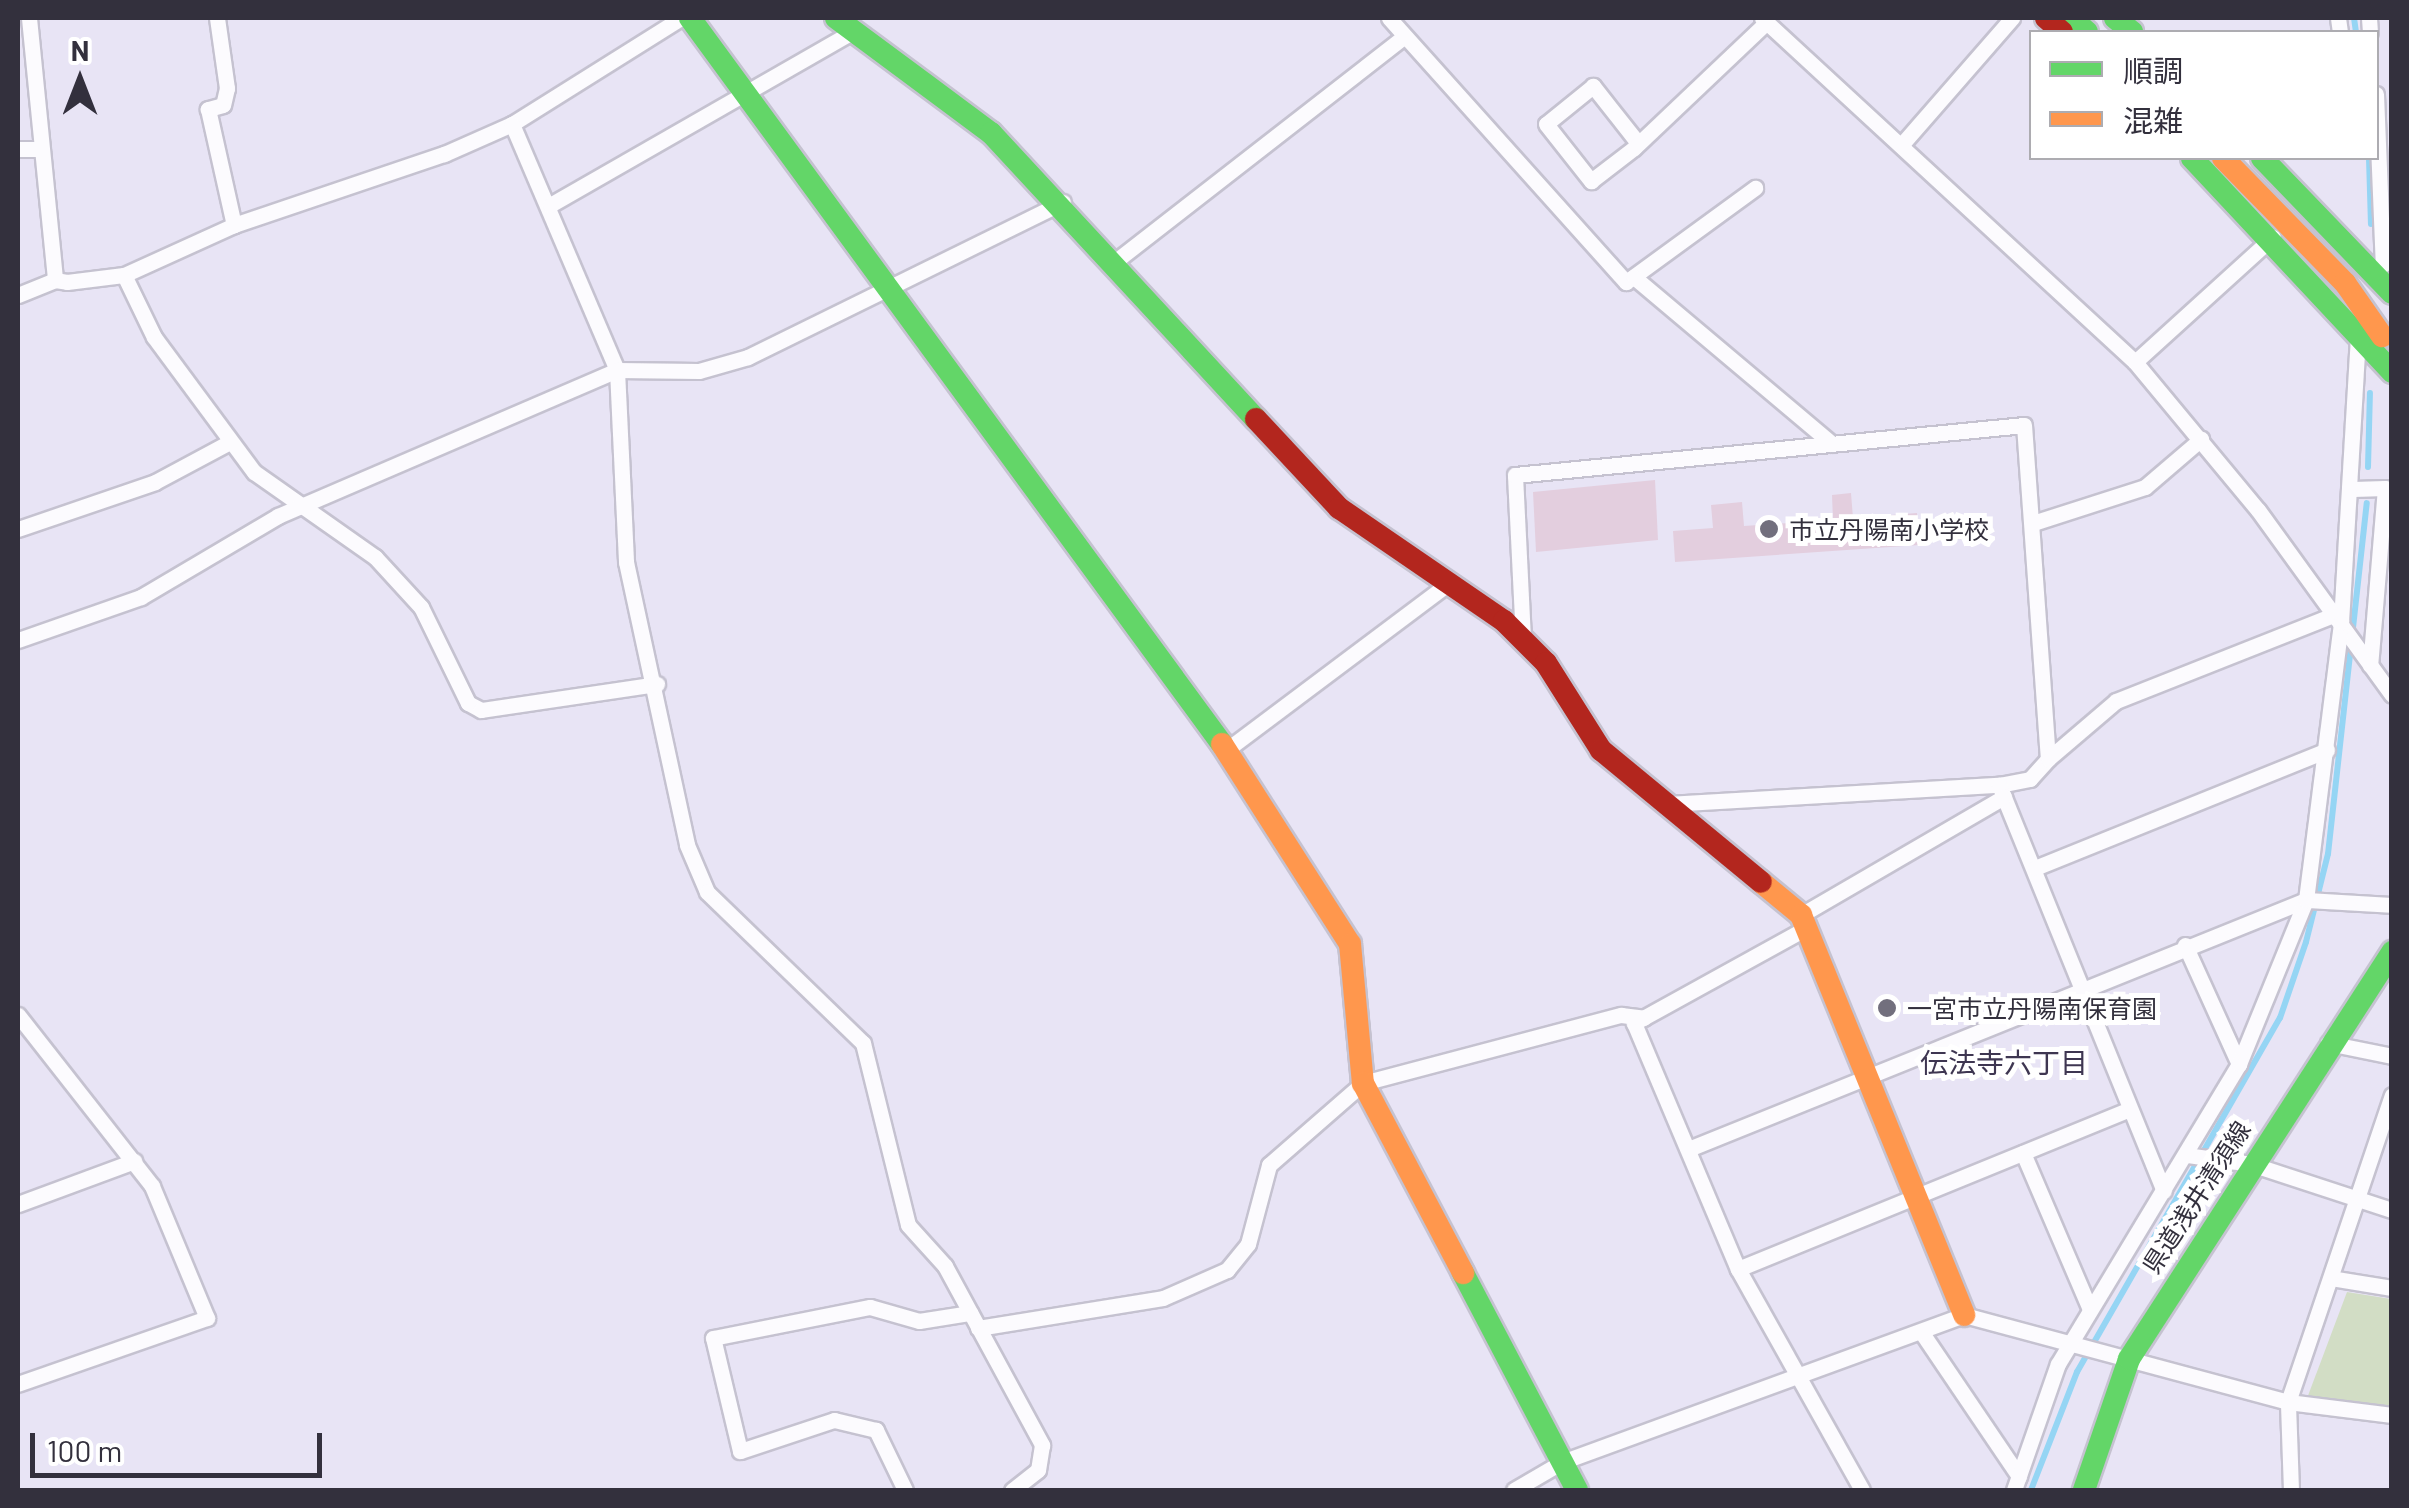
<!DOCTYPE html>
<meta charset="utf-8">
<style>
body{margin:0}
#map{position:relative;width:2409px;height:1508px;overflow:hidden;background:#e8e4f5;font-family:Barlow,"Noto Sans JP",sans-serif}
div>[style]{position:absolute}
.green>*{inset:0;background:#d2ddc5}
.stream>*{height:6px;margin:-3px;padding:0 3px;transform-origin:3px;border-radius:3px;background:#95d5f4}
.building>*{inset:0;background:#e3cede}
.roads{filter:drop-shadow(2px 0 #c5c2d0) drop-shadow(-2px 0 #c5c2d0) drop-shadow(0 2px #c5c2d0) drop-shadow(0 -2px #c5c2d0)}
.street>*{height:15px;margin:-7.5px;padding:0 7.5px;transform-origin:7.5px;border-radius:7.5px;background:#fcfbfe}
.fast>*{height:22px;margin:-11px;padding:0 11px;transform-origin:11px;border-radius:11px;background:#63d668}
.slow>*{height:22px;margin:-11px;padding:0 11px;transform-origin:11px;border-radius:11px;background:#ff974d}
.jam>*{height:22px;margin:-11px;padding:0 11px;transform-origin:11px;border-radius:11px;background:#b3261e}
.dots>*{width:28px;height:28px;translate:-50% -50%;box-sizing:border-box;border:5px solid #fff;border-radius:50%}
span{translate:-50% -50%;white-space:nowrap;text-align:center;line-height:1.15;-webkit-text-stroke:10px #fff;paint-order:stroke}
.poi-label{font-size:25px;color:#33303d}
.left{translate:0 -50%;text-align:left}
.street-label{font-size:25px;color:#33303d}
.neighbourhood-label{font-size:28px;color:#3e3651}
.frame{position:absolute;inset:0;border:20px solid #33303d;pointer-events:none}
.legend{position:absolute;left:2029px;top:30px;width:350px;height:130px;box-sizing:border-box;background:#fff;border:2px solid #adacb1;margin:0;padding:12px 18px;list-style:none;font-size:30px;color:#33303d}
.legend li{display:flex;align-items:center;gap:20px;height:50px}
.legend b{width:50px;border:2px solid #adacb1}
.north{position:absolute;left:30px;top:30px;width:100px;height:100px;-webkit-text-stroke:8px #fff;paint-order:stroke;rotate:0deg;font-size:28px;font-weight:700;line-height:40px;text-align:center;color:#33303d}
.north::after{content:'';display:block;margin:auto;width:35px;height:45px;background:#33303d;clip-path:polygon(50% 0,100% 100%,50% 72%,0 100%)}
.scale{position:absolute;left:30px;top:1433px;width:292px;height:45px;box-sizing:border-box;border:5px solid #33303d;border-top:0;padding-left:12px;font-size:30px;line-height:35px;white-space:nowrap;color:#33303d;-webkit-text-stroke:8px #fff;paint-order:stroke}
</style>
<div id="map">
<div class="green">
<div style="clip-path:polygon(2347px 1292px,2391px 1299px,2391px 1410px,2306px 1401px)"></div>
</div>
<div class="stream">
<div style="left:2354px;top:18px;width:14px;rotate:82deg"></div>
<div style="left:2369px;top:158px;width:66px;rotate:88.3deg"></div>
<div style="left:2368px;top:467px;width:74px;rotate:-88.5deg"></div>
<div style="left:2031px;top:1490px;width:127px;rotate:-68.7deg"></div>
<div style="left:2077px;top:1372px;width:408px;rotate:-60.2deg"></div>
<div style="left:2280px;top:1018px;width:80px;rotate:-71.1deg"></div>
<div style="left:2306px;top:942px;width:91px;rotate:-76deg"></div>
<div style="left:2328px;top:854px;width:353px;rotate:-83.7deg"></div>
</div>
<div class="building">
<div style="clip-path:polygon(1655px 480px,1658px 540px,1536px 552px,1533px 492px)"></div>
<div style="clip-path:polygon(1851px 493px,1853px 518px,1917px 513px,1919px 545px,1675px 562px,1673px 531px,1713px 528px,1711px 505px,1742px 502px,1744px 526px,1833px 520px,1832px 495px)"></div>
</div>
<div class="roads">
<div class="street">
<div style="left:29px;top:18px;width:263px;rotate:84.3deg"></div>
<div style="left:55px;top:280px;width:12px;rotate:9deg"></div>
<div style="left:67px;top:282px;width:57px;rotate:-7deg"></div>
<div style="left:124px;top:275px;width:121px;rotate:-24.4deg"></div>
<div style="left:234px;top:225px;width:222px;rotate:-18.7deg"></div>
<div style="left:444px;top:154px;width:74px;rotate:-23.8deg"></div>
<div style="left:512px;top:124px;width:199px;rotate:-32.1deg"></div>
<div style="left:217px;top:18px;width:71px;rotate:81.9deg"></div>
<div style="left:227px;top:88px;width:17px;rotate:103deg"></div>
<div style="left:223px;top:105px;width:16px;rotate:165deg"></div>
<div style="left:208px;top:109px;width:119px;rotate:77.4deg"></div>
<div style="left:1389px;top:18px;width:355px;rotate:48.1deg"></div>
<div style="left:1626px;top:282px;width:160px;rotate:-36.1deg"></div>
<div style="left:1762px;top:18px;width:507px;rotate:42.68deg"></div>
<div style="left:2135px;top:362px;width:192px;rotate:50.3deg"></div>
<div style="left:2258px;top:510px;width:228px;rotate:54.1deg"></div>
<div style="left:2338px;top:18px;width:14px;rotate:82deg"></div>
<div style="left:2369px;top:18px;width:14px;rotate:86deg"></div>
<div style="left:2376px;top:94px;width:171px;rotate:87.7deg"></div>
<div style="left:512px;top:124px;width:267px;rotate:66.9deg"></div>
<div style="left:617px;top:370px;width:192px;rotate:87.3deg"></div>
<div style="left:626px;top:562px;width:289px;rotate:77.8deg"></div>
<div style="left:687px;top:845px;width:51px;rotate:66.9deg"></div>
<div style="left:707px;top:892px;width:217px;rotate:44.1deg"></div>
<div style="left:863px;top:1043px;width:187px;rotate:76.1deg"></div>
<div style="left:908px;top:1225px;width:55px;rotate:47.9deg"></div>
<div style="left:945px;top:1266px;width:204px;rotate:61.5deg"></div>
<div style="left:1042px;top:1445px;width:25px;rotate:99deg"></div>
<div style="left:1038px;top:1470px;width:33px;rotate:142deg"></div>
<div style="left:1638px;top:143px;width:73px;rotate:-128.3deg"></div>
<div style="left:1593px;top:86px;width:60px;rotate:141deg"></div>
<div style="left:1546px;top:124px;width:73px;rotate:51.7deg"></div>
<div style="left:1591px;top:181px;width:54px;rotate:-37.5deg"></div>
<div style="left:1634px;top:148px;width:183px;rotate:-43.5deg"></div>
<div style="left:1903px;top:143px;width:166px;rotate:-48.9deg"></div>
<div style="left:18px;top:149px;width:23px"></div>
<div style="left:550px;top:205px;width:350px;rotate:-29.8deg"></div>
<div style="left:1117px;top:260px;width:360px;rotate:-37.9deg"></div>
<div style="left:124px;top:275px;width:69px;rotate:64.2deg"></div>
<div style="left:154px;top:337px;width:168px;rotate:53.5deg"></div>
<div style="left:254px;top:472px;width:148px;rotate:35.1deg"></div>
<div style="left:375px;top:557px;width:68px;rotate:47.4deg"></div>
<div style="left:421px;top:607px;width:107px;rotate:63.9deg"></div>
<div style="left:468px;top:703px;width:15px;rotate:28deg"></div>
<div style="left:481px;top:710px;width:178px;rotate:-8.4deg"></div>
<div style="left:1634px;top:277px;width:259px;rotate:40.1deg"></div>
<div style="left:18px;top:295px;width:40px;rotate:-22deg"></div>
<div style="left:2135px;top:362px;width:186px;rotate:-42.2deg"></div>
<div style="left:2353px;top:489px;width:32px;rotate:-2deg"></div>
<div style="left:2385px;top:488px;width:178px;rotate:94.8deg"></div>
<div style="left:2033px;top:523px;width:118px;rotate:-17.8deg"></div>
<div style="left:2145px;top:487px;width:74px;rotate:-40.6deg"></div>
<div style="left:18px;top:529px;width:145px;rotate:-18.9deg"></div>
<div style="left:155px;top:482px;width:85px;rotate:-28.1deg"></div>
<div style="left:1523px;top:639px;width:164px;rotate:-92.8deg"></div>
<div style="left:1515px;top:475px;width:511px;rotate:-5.61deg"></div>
<div style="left:2024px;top:425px;width:335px;rotate:85.9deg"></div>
<div style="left:2048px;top:759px;width:27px;rotate:132deg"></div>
<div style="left:2030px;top:779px;width:32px;rotate:169deg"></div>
<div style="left:18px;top:640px;width:130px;rotate:-19.3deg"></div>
<div style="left:141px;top:597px;width:159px;rotate:-30.6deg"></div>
<div style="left:278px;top:516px;width:369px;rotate:-23.3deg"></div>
<div style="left:617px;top:370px;width:82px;rotate:0.7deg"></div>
<div style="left:699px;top:371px;width:51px;rotate:-15.9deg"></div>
<div style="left:748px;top:357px;width:351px;rotate:-26.2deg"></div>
<div style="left:1229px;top:748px;width:275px;rotate:-36.9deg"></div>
<div style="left:2048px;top:759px;width:89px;rotate:-40.5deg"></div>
<div style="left:2116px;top:701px;width:237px;rotate:-21.6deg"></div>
<div style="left:1666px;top:804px;width:334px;rotate:-3.3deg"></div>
<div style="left:1999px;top:785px;width:438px;rotate:67.9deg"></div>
<div style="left:2035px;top:868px;width:315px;rotate:-22deg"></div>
<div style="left:1801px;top:915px;width:235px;rotate:-30.2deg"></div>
<div style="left:1808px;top:927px;width:199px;rotate:151.1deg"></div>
<div style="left:1634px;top:1023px;width:267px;rotate:67.1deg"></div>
<div style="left:1738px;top:1269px;width:253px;rotate:60.7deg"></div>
<div style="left:2185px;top:945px;width:131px;rotate:65.6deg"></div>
<div style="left:18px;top:1015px;width:217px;rotate:51.9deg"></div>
<div style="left:152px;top:1186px;width:143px;rotate:67.4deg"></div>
<div style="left:207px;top:1318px;width:200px;rotate:160.8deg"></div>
<div style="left:2328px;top:1043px;width:65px;rotate:11.5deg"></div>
<div style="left:1691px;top:1148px;width:663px;rotate:-21.96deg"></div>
<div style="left:2306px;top:900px;width:86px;rotate:3.3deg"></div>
<div style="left:2023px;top:1153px;width:170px;rotate:66.8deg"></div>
<div style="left:2187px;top:1155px;width:65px;rotate:8deg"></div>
<div style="left:2251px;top:1164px;width:148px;rotate:18.1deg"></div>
<div style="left:18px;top:1204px;width:124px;rotate:-20.3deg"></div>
<div style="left:1738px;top:1269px;width:421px;rotate:-22.2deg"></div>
<div style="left:2331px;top:1278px;width:62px;rotate:9.3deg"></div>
<div style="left:978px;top:1328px;width:187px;rotate:-9.2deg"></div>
<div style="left:1163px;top:1298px;width:70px;rotate:-23.6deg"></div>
<div style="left:1227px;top:1270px;width:33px;rotate:-51deg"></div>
<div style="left:1248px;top:1244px;width:82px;rotate:-75.1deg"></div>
<div style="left:1269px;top:1165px;width:125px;rotate:-41.1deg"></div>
<div style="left:1363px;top:1083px;width:267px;rotate:-14.8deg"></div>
<div style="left:1621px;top:1015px;width:23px;rotate:7deg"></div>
<div style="left:1922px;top:1333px;width:173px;rotate:55.9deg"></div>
<div style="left:905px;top:1490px;width:67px;rotate:-115.8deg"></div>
<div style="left:876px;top:1430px;width:43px;rotate:-166.6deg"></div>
<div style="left:834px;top:1420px;width:99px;rotate:161.7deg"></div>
<div style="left:740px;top:1451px;width:116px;rotate:-103.4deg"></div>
<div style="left:713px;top:1338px;width:160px;rotate:-11.2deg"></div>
<div style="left:870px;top:1307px;width:51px;rotate:15.9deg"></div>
<div style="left:919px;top:1321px;width:52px;rotate:-8.9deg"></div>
<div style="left:1514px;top:1490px;width:56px;rotate:-30.3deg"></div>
<div style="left:1562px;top:1462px;width:428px;rotate:-20.1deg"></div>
<div style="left:1964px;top:1315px;width:335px;rotate:15deg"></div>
<div style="left:2288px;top:1402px;width:105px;rotate:7.1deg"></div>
<div style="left:2014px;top:1490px;width:133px;rotate:-70.8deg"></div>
<div style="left:2058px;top:1364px;width:350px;rotate:-58.9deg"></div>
<div style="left:2239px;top:1064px;width:177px;rotate:-67.8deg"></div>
<div style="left:2306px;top:900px;width:280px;rotate:-82.8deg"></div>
<div style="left:2341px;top:622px;width:286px;rotate:-86.6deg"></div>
<div style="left:2291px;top:1490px;width:88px;rotate:-92deg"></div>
<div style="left:2288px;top:1402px;width:324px;rotate:-71.3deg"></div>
</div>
<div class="fast">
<div style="left:690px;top:18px;width:900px;rotate:53.77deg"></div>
<div style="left:836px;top:18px;width:193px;rotate:36.6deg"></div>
<div style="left:991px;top:133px;width:390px;rotate:47.2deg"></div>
<div style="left:2071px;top:18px;width:21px;rotate:41deg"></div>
<div style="left:2115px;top:18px;width:22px;rotate:39deg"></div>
<div style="left:2192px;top:158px;width:293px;rotate:46.9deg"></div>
<div style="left:2262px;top:158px;width:187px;rotate:46.1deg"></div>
<div style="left:1463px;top:1273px;width:245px;rotate:62.3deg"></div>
<div style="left:2084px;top:1490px;width:139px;rotate:-71deg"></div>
<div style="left:2129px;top:1359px;width:485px;rotate:-57.1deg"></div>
</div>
<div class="slow">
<div style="left:2223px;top:158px;width:175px;rotate:45.7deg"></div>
<div style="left:2345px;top:283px;width:65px;rotate:55.1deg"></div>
<div style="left:1222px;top:744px;width:237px;rotate:57.4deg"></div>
<div style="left:1350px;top:944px;width:140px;rotate:84.7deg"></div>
<div style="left:1363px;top:1083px;width:215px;rotate:62.2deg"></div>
<div style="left:1761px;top:882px;width:52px;rotate:39.5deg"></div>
<div style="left:1801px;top:915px;width:432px;rotate:67.8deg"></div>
</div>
<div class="jam">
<div style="left:2046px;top:18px;width:21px;rotate:41deg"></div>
<div style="left:1256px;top:419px;width:122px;rotate:47deg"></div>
<div style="left:1339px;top:508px;width:200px;rotate:34.4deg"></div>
<div style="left:1504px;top:621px;width:59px;rotate:45deg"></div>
<div style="left:1546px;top:663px;width:103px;rotate:57.7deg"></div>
<div style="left:1601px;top:750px;width:207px;rotate:39.5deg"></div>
</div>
</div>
<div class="dots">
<div style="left:1769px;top:529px;background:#726f7d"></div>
<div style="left:1887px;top:1008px;background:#726f7d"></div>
</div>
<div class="poi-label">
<span class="left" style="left:1789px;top:529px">市立丹陽南小学校</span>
<span class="left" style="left:1907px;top:1008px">一宮市立丹陽南保育園</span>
</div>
<div class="street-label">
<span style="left:2196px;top:1197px;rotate:-57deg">県道浅井清須線</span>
</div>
<div class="neighbourhood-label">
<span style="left:2004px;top:1062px">伝法寺六丁目</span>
</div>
<div class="frame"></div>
<ul class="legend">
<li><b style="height:12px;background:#63d668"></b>順調</li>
<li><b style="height:12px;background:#ff974d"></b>混雑</li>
</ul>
<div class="north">N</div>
<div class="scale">100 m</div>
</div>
